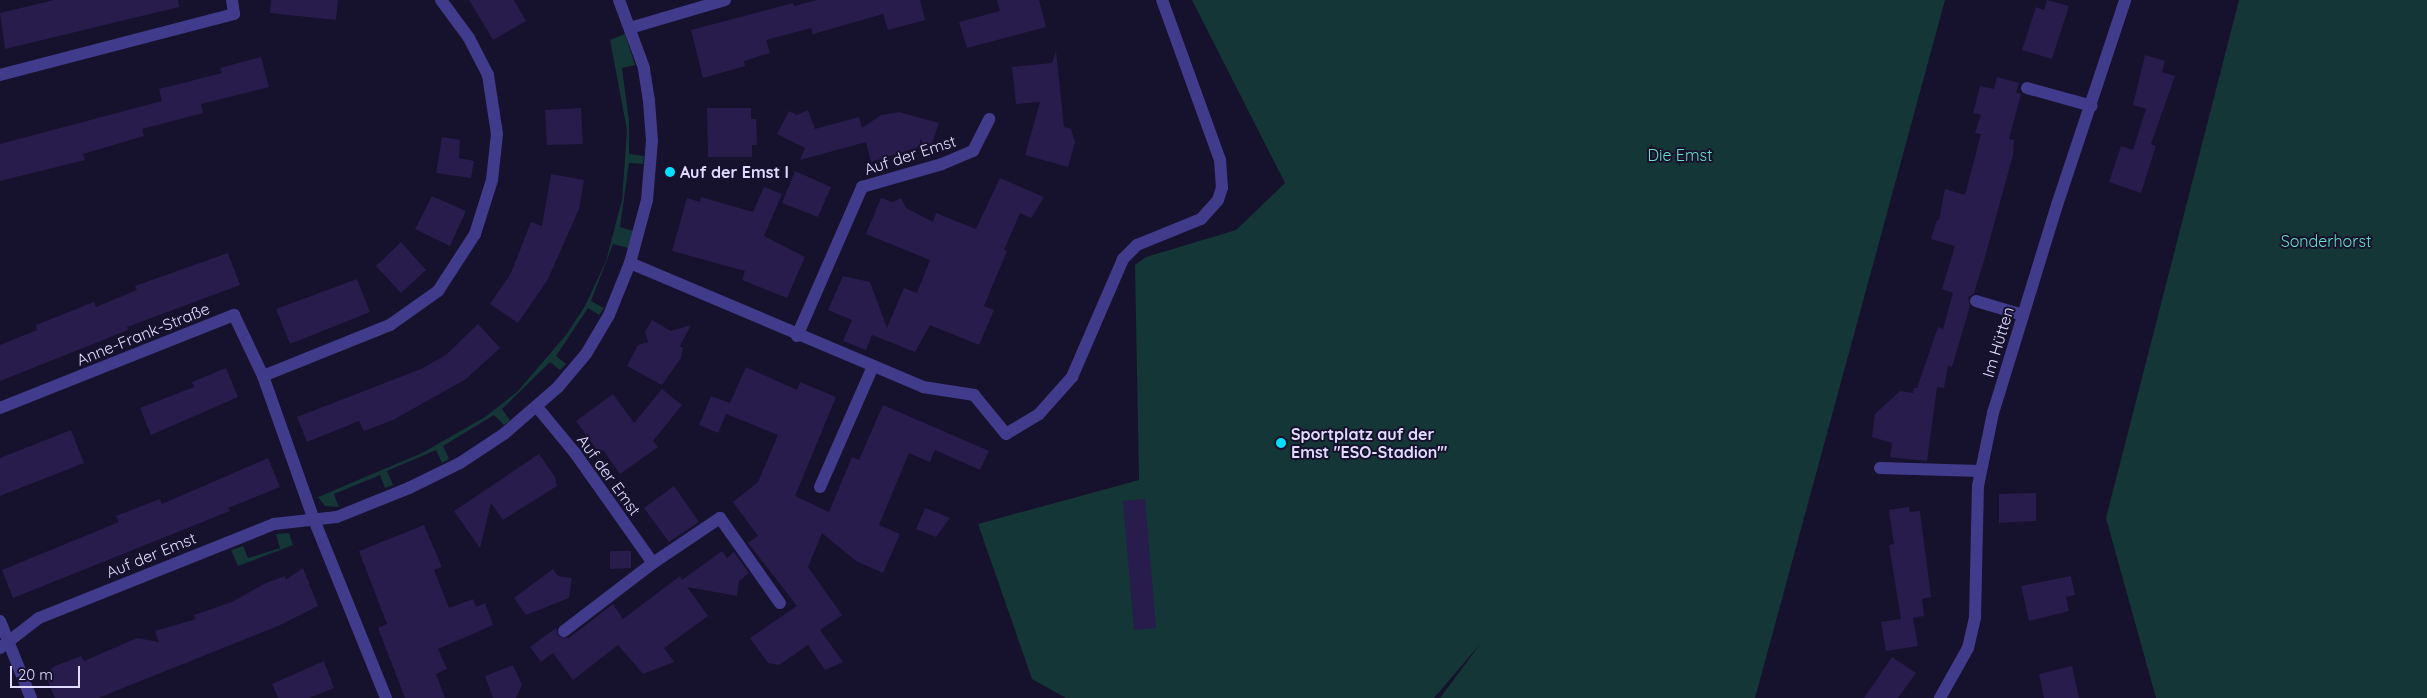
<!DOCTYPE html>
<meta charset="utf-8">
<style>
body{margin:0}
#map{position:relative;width:2427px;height:698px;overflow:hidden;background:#16112c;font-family:Quicksand,sans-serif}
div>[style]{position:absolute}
.green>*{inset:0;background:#143636}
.building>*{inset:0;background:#281c4d}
.service>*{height:12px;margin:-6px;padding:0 6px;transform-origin:6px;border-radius:6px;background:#413b8b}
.minor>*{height:12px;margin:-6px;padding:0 6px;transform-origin:6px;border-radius:6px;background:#413b8b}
.tertiary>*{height:12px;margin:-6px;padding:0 6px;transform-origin:6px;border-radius:6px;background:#413b8b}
.dots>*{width:14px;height:14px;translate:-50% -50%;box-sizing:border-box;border:2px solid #16112c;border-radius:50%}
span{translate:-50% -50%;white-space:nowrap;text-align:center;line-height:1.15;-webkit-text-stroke:4px #16112c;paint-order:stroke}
.street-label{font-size:16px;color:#e1dbff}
.park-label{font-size:16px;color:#63e3c7}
.poi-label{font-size:16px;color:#e1dbff;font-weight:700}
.left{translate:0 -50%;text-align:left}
.scale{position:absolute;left:10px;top:666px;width:70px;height:22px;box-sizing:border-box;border:2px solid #e1dbff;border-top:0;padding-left:6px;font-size:15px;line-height:18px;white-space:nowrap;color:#e1dbff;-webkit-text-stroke:4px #16112c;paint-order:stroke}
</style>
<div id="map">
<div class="green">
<div style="clip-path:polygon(1192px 0,1945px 0,1755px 698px,1440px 698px,1481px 643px,1434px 698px,1066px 698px,1032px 679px,978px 524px,1139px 480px,1135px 265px,1146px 257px,1236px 230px,1285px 183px)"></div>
<div style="clip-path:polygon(2239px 0,2427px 0,2427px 698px,2156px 698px,2106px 518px)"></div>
<div style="clip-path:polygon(625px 34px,635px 65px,622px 68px,629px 121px,629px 154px,644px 156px,643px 164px,629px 163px,620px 227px,633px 231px,628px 248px,613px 244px,591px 301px,604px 308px,599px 315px,588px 308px,556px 356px,566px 364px,560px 370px,550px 362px,502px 409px,510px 420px,504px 425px,494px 415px,443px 446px,449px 459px,442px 463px,436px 450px,387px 471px,393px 485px,385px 488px,380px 475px,334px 494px,339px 507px,325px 506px,318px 497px,422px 453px,485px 417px,517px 392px,566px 335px,585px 306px,606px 261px,622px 200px,627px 130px,610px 40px)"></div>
<div style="clip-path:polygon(289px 533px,293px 545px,238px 566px,231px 550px,243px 546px,248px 558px,280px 548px,276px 534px)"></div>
</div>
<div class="building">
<div style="clip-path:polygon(54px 0,178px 0,179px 7px,5px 49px,0 13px)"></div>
<div style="clip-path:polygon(271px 0,338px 0,336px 20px,270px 13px)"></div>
<div style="clip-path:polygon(469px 0,514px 0,526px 21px,493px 40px)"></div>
<div style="clip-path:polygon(817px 0,920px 0,925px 20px,888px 30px,883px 14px,813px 34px,811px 28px,766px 40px,770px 53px,744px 61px,745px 66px,703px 78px,691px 30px,793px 3px,794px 6px)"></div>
<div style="clip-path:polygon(997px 0,1039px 0,1046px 27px,967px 48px,959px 22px,1000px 11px)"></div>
<div style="clip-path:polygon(2047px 0,2069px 6px,2052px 59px,2022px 50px,2036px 7px,2044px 10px)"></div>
<div style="clip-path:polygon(1056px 51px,1064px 127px,1071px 129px,1075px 142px,1068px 167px,1025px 155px,1040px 102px,1016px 104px,1012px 67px,1052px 63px)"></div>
<div style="clip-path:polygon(2145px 55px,2165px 61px,2162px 72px,2175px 76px,2151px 144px,2156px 146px,2141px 193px,2109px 182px,2121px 146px,2133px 150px,2146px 109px,2133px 105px)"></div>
<div style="clip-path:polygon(261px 57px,269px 87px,201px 104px,203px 113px,142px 129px,144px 136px,83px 154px,85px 160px,0 181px,0 144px,162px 101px,159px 89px,222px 73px,220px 68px)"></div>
<div style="clip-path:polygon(1997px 77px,2019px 83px,2016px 92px,2021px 94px,2009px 139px,2014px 140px,2013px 155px,1985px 257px,1974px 293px,1968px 298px,1970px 306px,1952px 367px,1948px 366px,1944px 388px,1937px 387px,1927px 461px,1890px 457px,1892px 443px,1872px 437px,1875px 414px,1900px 391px,1913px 393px,1914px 388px,1917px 388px,1938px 327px,1943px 329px,1953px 293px,1942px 289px,1955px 246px,1931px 239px,1937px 220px,1939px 220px,1945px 189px,1965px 195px,1981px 134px,1975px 133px,1981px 115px,1973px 113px,1980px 86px,1994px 89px)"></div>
<div style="clip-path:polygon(581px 108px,583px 144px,547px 145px,545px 110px)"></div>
<div style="clip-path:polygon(707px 108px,751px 108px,751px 119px,756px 119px,757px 145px,752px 145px,752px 157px,708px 157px)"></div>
<div style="clip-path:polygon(808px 110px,815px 129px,859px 117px,862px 128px,881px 115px,899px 112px,939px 123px,932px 143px,871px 162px,866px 142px,800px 160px,805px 148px,777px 134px,789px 111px,797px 115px)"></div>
<div style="clip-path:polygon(442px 137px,460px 140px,459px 158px,474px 161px,471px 178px,436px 173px)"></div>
<div style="clip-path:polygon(795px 171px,831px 187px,818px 217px,782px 203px)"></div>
<div style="clip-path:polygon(551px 174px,584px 180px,579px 209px,548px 279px,518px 323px,490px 304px,511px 273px,531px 222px,542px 226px)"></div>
<div style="clip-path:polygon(1000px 178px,1044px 197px,1031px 218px,1020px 213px,1004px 250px,1007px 251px,984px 306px,994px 310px,979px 345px,930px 325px,915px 352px,872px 335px,866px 350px,843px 341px,852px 320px,828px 310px,843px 276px,870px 282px,887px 328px,904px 288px,917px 293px,930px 260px,866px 234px,881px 198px,892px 202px,901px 198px,906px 208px,933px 222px,936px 213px,976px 229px)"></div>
<div style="clip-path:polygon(764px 187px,782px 194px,764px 236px,805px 257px,787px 298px,742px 280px,745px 271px,672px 251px,687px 198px,700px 202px,701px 197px,753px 212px)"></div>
<div style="clip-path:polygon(432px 196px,466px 211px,450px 246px,415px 229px)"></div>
<div style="clip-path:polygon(401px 242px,426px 270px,401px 293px,376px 266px)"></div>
<div style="clip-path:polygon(228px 253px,240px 285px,127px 327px,128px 330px,0 381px,0 345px,37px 330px,36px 325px,94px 302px,96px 307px,137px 290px,135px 286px)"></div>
<div style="clip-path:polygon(357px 279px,370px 312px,290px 344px,276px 309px)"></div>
<div style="clip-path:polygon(652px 320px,671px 331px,691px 325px,680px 346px,683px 348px,681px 358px,662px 385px,627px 366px,638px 345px,648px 342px,645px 332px)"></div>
<div style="clip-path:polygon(478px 324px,500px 348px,466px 379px,393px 420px,364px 431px,359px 421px,307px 442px,297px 417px,421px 369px,446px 355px)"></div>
<div style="clip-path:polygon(746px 367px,797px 390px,800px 382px,836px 397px,795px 496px,829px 512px,852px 457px,859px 460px,883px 405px,989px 451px,980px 470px,935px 450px,930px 462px,909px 453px,879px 525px,900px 534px,883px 573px,856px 561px,822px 533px,808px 567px,842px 615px,820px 630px,843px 662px,825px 670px,808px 645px,779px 665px,768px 663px,750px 638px,797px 606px,748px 543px,758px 536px,733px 502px,758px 482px,778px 435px,726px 414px,718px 433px,699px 425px,711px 396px,730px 403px)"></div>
<div style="clip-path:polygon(226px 368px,238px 397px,151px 435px,140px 408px,194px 387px,192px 382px)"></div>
<div style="clip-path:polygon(662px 389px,682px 405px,653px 441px,658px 447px,620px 474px,603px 450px,599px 453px,576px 421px,613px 394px,634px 423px)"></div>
<div style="clip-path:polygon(71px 430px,84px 463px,0 496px,0 458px)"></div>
<div style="clip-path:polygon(539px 454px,555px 477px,557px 486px,503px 520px,491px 503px,480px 548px,454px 511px)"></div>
<div style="clip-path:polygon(268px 458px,280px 487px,228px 508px,230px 511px,13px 598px,2px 570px,119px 522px,116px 516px,160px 499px,162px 504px)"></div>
<div style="clip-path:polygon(674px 486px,699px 522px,669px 542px,644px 508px)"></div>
<div style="clip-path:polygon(2036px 493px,2036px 521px,1999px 523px,1999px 494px)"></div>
<div style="clip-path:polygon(1145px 499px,1156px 628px,1134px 630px,1123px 501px)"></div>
<div style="clip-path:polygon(1909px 507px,1910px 512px,1920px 511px,1931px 597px,1922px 599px,1924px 616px,1913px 618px,1918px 646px,1886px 651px,1881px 622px,1901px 619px,1889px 545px,1894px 544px,1889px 510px)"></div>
<div style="clip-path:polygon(925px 508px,950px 518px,936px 537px,916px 529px)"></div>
<div style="clip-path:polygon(424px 525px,442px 567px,434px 570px,449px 608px,473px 599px,476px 607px,485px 603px,493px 625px,438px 649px,447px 669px,436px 674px,445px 698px,405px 698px,378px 628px,387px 624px,359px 551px)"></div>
<div style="clip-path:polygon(610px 551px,631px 551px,631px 568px,610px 569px)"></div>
<div style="clip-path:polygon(722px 551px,727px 558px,734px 552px,749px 573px,739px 581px,737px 596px,687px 587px,708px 616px,664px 648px,674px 662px,643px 674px,618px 645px,573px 680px,553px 653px,541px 662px,530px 647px,556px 628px,558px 636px,569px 638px,613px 604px,623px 619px,680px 576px,682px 580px)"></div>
<div style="clip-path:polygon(303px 568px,318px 606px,278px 626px,98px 698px,55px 698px,45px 674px,55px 666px,81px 656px,84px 661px,137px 638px,159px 642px,155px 631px,196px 619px,194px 615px,232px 602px,266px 583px,285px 576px,286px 580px)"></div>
<div style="clip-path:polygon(553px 569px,558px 576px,572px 578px,569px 598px,526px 615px,514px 598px)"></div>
<div style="clip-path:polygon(2071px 576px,2075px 595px,2066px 597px,2069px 611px,2029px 621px,2021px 586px)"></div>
<div style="clip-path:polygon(1892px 657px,1916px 673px,1898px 698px,1864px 698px)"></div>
<div style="clip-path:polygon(324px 661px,334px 688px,309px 698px,278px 698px,272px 684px)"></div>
<div style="clip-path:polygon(513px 665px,522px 685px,516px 698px,493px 698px,485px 676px)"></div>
<div style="clip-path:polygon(2072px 666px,2079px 698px,2044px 698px,2039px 674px)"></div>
</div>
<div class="service">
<div style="left:2027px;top:88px;width:67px;rotate:15.5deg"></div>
<div style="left:1976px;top:301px;width:49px;rotate:16.6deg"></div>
<div style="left:974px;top:395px;width:50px;rotate:50.6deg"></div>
<div style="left:1006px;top:434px;width:39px;rotate:-31deg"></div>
<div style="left:1039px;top:414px;width:50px;rotate:-48.3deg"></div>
<div style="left:1072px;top:377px;width:129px;rotate:-66.6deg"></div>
<div style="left:1123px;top:259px;width:20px;rotate:-45deg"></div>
<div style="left:1137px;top:245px;width:69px;rotate:-22.1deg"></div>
<div style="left:1201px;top:219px;width:25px;rotate:-48deg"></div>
<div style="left:1218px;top:200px;width:13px;rotate:-72deg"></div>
<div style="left:1222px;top:188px;width:28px;rotate:-94deg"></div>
<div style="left:1220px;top:160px;width:170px;rotate:-109.9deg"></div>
<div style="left:1880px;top:468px;width:100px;rotate:1.7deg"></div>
</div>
<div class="minor">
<div style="left:630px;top:28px;width:99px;rotate:-16.4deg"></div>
<div style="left:0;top:75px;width:242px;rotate:-14.6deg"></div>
<div style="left:234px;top:14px;width:14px;rotate:-98deg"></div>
<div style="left:630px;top:263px;width:318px;rotate:22.9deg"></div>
<div style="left:923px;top:387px;width:52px;rotate:8.9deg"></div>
<div style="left:797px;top:336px;width:163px;rotate:-66.4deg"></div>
<div style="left:862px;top:187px;width:83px;rotate:-16deg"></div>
<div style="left:942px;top:164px;width:34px;rotate:-23deg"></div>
<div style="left:973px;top:151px;width:36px;rotate:-63deg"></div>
<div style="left:537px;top:407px;width:60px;rotate:50.4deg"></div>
<div style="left:575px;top:453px;width:135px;rotate:54.7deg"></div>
<div style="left:653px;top:563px;width:112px;rotate:142.6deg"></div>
<div style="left:0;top:408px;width:252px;rotate:-21.7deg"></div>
<div style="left:234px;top:315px;width:68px;rotate:64.6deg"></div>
<div style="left:820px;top:487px;width:132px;rotate:-66.3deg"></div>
<div style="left:653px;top:563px;width:81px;rotate:-33.9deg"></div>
<div style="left:720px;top:518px;width:104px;rotate:54.8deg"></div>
<div style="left:0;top:621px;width:83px;rotate:68.1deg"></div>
<div style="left:0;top:648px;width:49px;rotate:-37.6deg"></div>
<div style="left:39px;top:618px;width:253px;rotate:-21.8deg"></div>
<div style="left:274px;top:524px;width:63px;rotate:-6.3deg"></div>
<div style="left:337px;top:517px;width:78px;rotate:-21.9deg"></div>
<div style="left:409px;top:488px;width:57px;rotate:-26.1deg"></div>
<div style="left:460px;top:463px;width:53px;rotate:-33.4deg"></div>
<div style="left:504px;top:434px;width:72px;rotate:-41deg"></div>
<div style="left:558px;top:387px;width:43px;rotate:-49.7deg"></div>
<div style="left:586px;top:354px;width:45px;rotate:-59.5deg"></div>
<div style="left:609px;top:315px;width:56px;rotate:-68deg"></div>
<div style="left:630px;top:263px;width:65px;rotate:-74.9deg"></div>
<div style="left:647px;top:200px;width:59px;rotate:-85.2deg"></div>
<div style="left:652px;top:141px;width:40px;rotate:-94.3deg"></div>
<div style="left:649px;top:101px;width:33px;rotate:-99deg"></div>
<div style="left:644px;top:68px;width:72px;rotate:-110.2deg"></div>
<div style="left:386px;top:698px;width:192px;rotate:-112deg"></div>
<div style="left:314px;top:520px;width:153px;rotate:-109.5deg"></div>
<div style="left:263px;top:376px;width:137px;rotate:-21.9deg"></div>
<div style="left:390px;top:325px;width:59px;rotate:-35.3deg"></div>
<div style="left:438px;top:291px;width:68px;rotate:-57deg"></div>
<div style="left:475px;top:234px;width:57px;rotate:-72.5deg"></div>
<div style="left:492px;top:180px;width:46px;rotate:-83.8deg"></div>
<div style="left:497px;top:134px;width:60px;rotate:-98.7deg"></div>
<div style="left:488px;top:75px;width:42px;rotate:-117.2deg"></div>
<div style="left:469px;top:38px;width:47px;rotate:-126.4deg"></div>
</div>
<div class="tertiary">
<div style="left:1940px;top:698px;width:57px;rotate:-60.8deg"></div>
<div style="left:1968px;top:648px;width:32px;rotate:-77deg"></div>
<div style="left:1975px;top:617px;width:131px;rotate:-88.7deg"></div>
<div style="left:1978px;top:486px;width:75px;rotate:-78.4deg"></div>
<div style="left:1993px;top:413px;width:218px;rotate:-72.9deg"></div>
<div style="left:2057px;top:205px;width:216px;rotate:-71.6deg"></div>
</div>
<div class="dots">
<div style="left:670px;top:172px;background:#07dfff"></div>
<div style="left:1281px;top:443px;background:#07dfff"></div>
</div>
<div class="street-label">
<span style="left:910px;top:155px;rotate:-18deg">Auf der Emst</span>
<span style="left:143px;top:334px;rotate:-22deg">Anne-Frank-Straße</span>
<span style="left:1998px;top:342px;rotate:-73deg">Im Hütten</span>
<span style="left:609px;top:475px;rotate:54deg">Auf der Emst</span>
<span style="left:151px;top:555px;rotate:-22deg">Auf der Emst</span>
</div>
<div class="park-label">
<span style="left:1680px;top:155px">Die Emst</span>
<span style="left:2326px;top:241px">Sonderhorst</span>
</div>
<div class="poi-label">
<span class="left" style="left:680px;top:172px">Auf der Emst I</span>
<span class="left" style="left:1291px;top:443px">Sportplatz auf der<br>Emst "ESO-Stadion'"</span>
</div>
<div class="scale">20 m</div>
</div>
